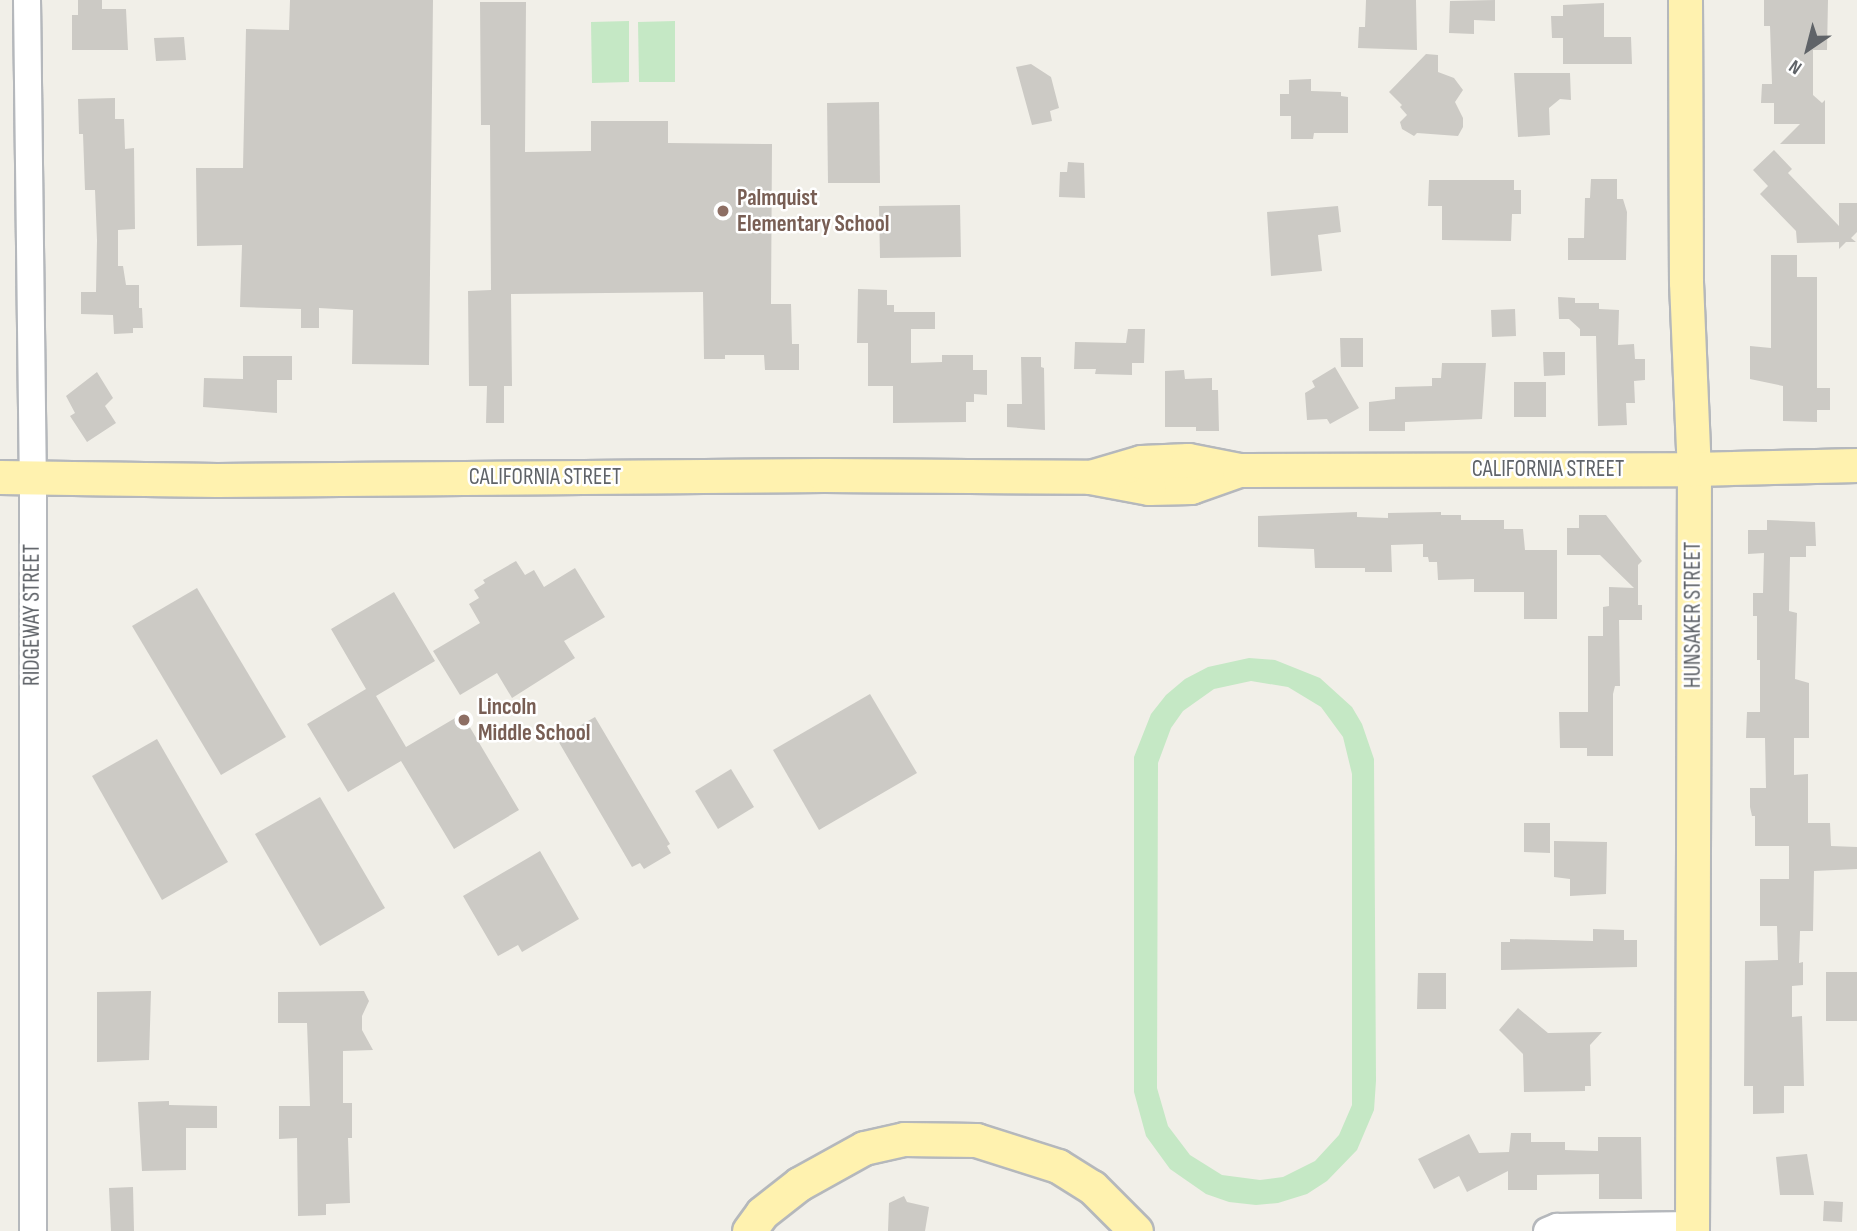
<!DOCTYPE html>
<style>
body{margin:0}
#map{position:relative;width:1857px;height:1231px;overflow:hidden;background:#f1efe8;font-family:"Sofia Sans Condensed",sans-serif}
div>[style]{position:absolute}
.green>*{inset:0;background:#c5e8c5}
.building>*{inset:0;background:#cccac5}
.roads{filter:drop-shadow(2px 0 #b5b8bc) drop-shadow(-2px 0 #b5b8bc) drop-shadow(0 2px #b5b8bc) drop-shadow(0 -2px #b5b8bc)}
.minor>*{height:26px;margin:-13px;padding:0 13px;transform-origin:13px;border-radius:13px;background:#fff}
.major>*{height:33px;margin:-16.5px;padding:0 16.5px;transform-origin:16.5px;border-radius:16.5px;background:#fff2af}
.dots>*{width:19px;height:19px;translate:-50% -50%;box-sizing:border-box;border:4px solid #fff;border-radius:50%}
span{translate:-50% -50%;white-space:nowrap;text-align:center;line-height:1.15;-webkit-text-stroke:5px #fff;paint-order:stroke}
.education-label{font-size:23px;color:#785e54;font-weight:700}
.left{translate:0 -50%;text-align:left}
.street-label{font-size:23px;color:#5f6368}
.north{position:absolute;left:1773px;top:14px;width:70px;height:70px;-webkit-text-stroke:5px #fff;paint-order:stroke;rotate:215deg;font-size:19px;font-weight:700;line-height:28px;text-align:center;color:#5f6368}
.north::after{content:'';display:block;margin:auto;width:24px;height:32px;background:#5f6368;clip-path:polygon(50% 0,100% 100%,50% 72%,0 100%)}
</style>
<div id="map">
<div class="green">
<div style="clip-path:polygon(629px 21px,629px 82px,592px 83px,591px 22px)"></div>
<div style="clip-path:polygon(675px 21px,675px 82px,639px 82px,638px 22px)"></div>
<div style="clip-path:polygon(evenodd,1249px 658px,1275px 660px,1320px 678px,1352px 707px,1362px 724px,1374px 759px,1376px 1081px,1374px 1110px,1357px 1150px,1327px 1181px,1307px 1194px,1278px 1203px,1256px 1205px,1229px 1202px,1206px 1194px,1170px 1169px,1146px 1136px,1134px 1092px,1134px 757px,1151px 714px,1166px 695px,1185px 679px,1208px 667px,1249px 658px,1251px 681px,1288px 687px,1321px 707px,1343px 737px,1352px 774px,1352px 1105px,1339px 1135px,1315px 1161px,1283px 1177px,1260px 1180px,1222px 1175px,1190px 1155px,1168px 1126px,1157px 1088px,1158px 763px,1171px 728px,1183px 711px,1214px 689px,1251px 681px)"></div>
</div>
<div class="building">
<div style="clip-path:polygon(78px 0,102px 0,102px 9px,126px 9px,128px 50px,72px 50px,72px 15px,78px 15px)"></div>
<div style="clip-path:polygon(290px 0,433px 0,429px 365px,352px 364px,353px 310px,319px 308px,319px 328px,301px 328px,301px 309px,240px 307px,242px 245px,197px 246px,196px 168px,243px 168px,246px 29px,289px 30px)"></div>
<div style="clip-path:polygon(1366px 0,1416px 0,1417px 50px,1358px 48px,1359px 27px,1365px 27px)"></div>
<div style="clip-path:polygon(1495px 0,1495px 21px,1474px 20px,1474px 34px,1449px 33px,1450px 1px)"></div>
<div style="clip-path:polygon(1764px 0,1828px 0,1827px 50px,1813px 50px,1813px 95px,1822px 103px,1825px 100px,1825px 144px,1780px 144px,1800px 124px,1774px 124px,1774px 103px,1761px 103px,1762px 84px,1772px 84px,1770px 26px,1764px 26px)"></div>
<div style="clip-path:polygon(480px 2px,526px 2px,525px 152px,591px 151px,591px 121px,668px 121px,668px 143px,772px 144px,771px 304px,791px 304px,792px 344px,799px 344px,799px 370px,765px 370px,764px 355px,725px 355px,725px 359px,704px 359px,703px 292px,511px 294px,512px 386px,504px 386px,504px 423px,486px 423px,487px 386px,469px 386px,468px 291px,491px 290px,490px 125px,481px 125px)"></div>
<div style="clip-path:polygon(1604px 3px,1604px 37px,1631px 37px,1632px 64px,1563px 64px,1563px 38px,1552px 38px,1551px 16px,1563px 16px,1563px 5px)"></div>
<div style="clip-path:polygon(184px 37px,186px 60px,156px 61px,154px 38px)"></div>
<div style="clip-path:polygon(1426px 54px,1438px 55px,1438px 72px,1454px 78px,1463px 90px,1455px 102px,1463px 118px,1463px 127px,1458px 136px,1417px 133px,1414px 136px,1402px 129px,1400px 122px,1407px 115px,1400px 107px,1402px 105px,1389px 92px)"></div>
<div style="clip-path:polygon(1031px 64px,1051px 77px,1059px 108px,1050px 111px,1052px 121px,1032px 125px,1016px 67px)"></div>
<div style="clip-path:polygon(1514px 73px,1570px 73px,1571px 100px,1560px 99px,1549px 108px,1550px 135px,1518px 137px)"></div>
<div style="clip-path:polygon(1311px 79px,1311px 91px,1341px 92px,1341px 96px,1348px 97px,1348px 133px,1314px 133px,1313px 139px,1291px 139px,1291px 116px,1280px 116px,1280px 94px,1289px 94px,1289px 80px)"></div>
<div style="clip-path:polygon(115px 98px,115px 119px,124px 119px,125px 149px,134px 148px,135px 229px,118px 230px,118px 266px,123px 266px,126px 285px,139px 285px,139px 308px,142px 308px,143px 328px,133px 328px,133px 333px,114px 334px,113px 315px,81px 314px,81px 292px,96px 292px,97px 240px,95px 190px,85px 190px,83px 134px,79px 134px,78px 99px)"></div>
<div style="clip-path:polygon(879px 102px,880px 183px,828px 183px,827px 103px)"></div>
<div style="clip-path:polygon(1774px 150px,1792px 169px,1788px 173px,1839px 226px,1839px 203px,1857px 203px,1857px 232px,1851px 238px,1856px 242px,1846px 242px,1839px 249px,1839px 242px,1797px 243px,1796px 231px,1760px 194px,1768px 186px,1753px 170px)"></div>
<div style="clip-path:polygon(1068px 162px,1084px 163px,1085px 198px,1059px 197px,1060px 172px,1067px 172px)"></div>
<div style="clip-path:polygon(1591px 179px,1617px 179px,1617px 199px,1623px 199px,1627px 212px,1626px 260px,1568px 260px,1568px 238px,1584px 238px,1585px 198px,1590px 198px)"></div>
<div style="clip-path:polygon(1429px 180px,1514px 180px,1514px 190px,1521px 190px,1521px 214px,1512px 214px,1511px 241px,1442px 240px,1442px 206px,1428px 206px)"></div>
<div style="clip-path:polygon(960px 205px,961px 257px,880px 258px,879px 206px)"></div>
<div style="clip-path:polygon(1338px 206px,1341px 232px,1318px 235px,1322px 271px,1271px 276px,1267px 212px)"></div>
<div style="clip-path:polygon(1771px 255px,1797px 255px,1797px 277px,1817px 277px,1817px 388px,1830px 388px,1830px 410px,1817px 410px,1817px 422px,1783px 421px,1783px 386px,1750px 379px,1750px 346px,1771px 348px)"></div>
<div style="clip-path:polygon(858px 289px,887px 290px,887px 305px,894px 305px,894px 312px,935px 312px,935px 329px,911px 329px,911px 363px,942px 362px,942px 355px,973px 355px,973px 370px,987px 370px,987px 395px,974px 394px,974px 402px,966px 402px,966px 422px,893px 423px,893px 386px,868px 386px,868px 343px,857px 343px)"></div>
<div style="clip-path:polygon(1558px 297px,1575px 298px,1575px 303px,1599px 303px,1599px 309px,1619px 310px,1618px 345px,1634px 344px,1635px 359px,1645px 359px,1645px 380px,1634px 381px,1635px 403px,1626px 403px,1627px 425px,1598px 426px,1596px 336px,1580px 336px,1580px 329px,1569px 319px,1559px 319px)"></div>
<div style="clip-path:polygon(1515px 309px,1516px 336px,1492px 337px,1491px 310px)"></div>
<div style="clip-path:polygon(1128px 329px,1145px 329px,1144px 363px,1132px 363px,1132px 375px,1095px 374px,1096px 369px,1074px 369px,1075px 342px,1126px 343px)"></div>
<div style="clip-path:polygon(1340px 338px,1363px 338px,1363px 367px,1341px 367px)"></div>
<div style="clip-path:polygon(1543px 352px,1565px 352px,1565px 375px,1544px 376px)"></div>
<div style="clip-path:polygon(243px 356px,292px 356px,292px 380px,277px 380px,277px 413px,203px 407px,204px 378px,243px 379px)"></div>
<div style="clip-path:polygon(1021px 357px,1041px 357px,1041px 367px,1044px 368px,1045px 430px,1007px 427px,1007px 404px,1022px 404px)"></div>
<div style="clip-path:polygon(1442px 363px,1486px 363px,1482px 419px,1405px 422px,1405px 431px,1369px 431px,1369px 402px,1395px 399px,1395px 387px,1432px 386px,1432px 378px,1441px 378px)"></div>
<div style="clip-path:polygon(1335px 367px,1359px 408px,1330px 424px,1327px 419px,1307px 420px,1305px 393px,1315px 387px,1312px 381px)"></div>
<div style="clip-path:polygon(1184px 370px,1185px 379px,1212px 378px,1212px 390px,1218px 390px,1219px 431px,1196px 431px,1196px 427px,1165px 427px,1165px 371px)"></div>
<div style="clip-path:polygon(97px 372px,113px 398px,105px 406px,116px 423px,87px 442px,70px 416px,75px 413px,66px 396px)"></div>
<div style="clip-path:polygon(1514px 382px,1546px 382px,1546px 417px,1514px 417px)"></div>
<div style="clip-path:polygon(1357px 512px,1357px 517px,1388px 518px,1388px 513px,1441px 512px,1441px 515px,1461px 515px,1461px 520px,1504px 520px,1504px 529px,1523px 529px,1525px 550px,1557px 550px,1557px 619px,1524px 619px,1524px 592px,1474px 592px,1474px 579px,1438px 580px,1437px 562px,1429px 562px,1428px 557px,1423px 557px,1423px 544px,1391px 545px,1392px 572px,1365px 572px,1365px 568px,1315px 568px,1314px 549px,1258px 547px,1258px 516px)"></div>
<div style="clip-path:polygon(1579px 515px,1606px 515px,1642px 561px,1638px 565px,1638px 605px,1642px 605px,1642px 620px,1619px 620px,1620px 686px,1615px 686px,1613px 694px,1613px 756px,1587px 756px,1587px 748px,1560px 748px,1559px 712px,1588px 712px,1588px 636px,1603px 636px,1603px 607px,1609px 606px,1609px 587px,1634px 588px,1600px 555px,1567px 555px,1567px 528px,1579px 528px)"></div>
<div style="clip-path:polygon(1767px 520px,1815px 522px,1816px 546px,1806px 546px,1806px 557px,1790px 557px,1789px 611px,1797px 613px,1795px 679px,1809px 683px,1809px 738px,1794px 738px,1794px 775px,1808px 774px,1808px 823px,1830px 823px,1831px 846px,1857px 847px,1857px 869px,1814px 871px,1813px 931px,1800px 931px,1799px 963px,1803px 962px,1803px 985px,1792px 986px,1792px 1017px,1802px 1016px,1804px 1086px,1784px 1086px,1784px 1113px,1753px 1114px,1753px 1086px,1744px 1086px,1745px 961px,1778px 960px,1777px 926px,1760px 926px,1760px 879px,1789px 879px,1789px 846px,1755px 846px,1755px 816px,1752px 816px,1750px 807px,1750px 788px,1766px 788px,1765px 738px,1746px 738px,1747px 712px,1760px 712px,1760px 660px,1757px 660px,1757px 616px,1753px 616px,1753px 593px,1763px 593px,1764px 553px,1748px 554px,1748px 530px,1767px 530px)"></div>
<div style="clip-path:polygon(516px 561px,525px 575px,534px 570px,544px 587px,575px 568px,605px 617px,564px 641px,575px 658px,512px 698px,497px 673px,460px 695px,433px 651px,480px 623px,469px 604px,479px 598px,474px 590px,485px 583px,483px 580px)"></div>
<div style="clip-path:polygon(197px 588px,286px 737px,221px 775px,132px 626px)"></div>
<div style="clip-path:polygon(394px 592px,435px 661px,376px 696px,406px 747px,462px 714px,519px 810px,454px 849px,401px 761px,348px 792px,307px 724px,366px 689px,331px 629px)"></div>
<div style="clip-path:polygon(870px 694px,917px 773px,819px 830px,773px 750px)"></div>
<div style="clip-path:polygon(595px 717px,670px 844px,667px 846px,671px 853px,644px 869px,640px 863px,632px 867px,557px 739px)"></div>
<div style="clip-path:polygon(157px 739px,228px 862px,162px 900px,92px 776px)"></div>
<div style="clip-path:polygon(731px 769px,754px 807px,718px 829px,695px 791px)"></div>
<div style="clip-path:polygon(320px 797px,385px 908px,320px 946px,255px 834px)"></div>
<div style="clip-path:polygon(1524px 823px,1550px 823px,1550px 853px,1524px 852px)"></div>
<div style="clip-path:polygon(1554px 841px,1607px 842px,1606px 894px,1570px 896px,1570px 879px,1554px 877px)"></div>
<div style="clip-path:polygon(540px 851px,579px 919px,522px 952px,518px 945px,498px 956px,463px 896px)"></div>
<div style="clip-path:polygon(1593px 929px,1624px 930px,1624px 940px,1637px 940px,1637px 967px,1501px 970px,1501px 942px,1510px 942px,1510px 939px,1593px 941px)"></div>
<div style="clip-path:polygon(1826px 972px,1857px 972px,1857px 1021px,1826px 1021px)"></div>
<div style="clip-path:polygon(1418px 973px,1446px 973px,1446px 1009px,1417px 1009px)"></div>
<div style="clip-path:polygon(151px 991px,149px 1060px,97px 1062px,97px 992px)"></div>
<div style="clip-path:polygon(364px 991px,369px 1001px,362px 1016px,362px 1030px,373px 1050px,343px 1051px,343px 1103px,352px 1103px,352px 1138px,348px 1138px,350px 1203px,326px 1204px,326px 1215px,298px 1216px,297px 1138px,279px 1139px,279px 1106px,310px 1106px,307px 1023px,278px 1023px,278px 992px)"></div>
<div style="clip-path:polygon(1518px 1008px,1548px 1033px,1602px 1032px,1590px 1045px,1591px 1086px,1585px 1086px,1585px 1091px,1524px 1092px,1523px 1054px,1499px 1030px)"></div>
<div style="clip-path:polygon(169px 1101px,169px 1105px,217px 1106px,217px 1128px,186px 1128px,186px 1170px,142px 1171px,138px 1102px)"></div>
<div style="clip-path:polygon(1511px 1133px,1531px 1133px,1531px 1142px,1565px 1142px,1565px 1150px,1598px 1151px,1598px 1137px,1641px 1137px,1642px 1199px,1599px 1199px,1599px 1174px,1537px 1175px,1537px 1190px,1508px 1190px,1508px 1171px,1467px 1192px,1459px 1176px,1434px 1189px,1418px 1159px,1469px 1134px,1479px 1153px,1509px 1152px)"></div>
<div style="clip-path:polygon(1807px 1154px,1814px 1195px,1780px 1195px,1776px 1157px)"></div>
<div style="clip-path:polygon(133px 1187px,134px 1231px,111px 1231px,109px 1188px)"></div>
<div style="clip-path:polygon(904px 1196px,907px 1202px,929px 1207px,925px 1231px,888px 1231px,889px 1203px)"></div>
<div style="clip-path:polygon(1824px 1201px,1843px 1202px,1842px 1222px,1823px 1221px)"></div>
</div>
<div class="roads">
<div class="minor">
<div style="left:27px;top:0;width:477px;rotate:89.3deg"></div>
<div style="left:33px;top:477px;width:754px;rotate:90deg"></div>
<div style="left:1547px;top:1231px;width:11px;rotate:-22deg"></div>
<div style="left:1557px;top:1227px;width:135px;rotate:-0.8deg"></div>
</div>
<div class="major">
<div style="left:1685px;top:0;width:282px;rotate:89.8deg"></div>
<div style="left:1686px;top:282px;width:187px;rotate:87.6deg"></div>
<div style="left:1694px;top:469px;width:762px;rotate:90.15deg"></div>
<div style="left:1239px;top:470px;width:51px;rotate:160.5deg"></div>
<div style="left:1191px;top:487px;width:42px;rotate:178.6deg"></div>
<div style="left:1149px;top:488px;width:60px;rotate:-169.4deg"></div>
<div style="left:1090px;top:477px;width:53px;rotate:-16.4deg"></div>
<div style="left:1141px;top:462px;width:47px;rotate:-2.4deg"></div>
<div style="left:1188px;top:460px;width:52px;rotate:11.1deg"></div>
<div style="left:1239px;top:470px;width:455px;rotate:-0.1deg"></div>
<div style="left:1694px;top:469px;width:163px;rotate:-1.4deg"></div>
<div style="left:0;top:477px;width:217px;rotate:0.8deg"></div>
<div style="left:217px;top:480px;width:607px;rotate:-0.47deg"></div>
<div style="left:824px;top:475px;width:266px;rotate:0.4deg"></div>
<div style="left:749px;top:1231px;width:22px;rotate:-54deg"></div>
<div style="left:762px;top:1213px;width:47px;rotate:-38.1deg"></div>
<div style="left:799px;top:1184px;width:74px;rotate:-29deg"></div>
<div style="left:864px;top:1148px;width:41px;rotate:-12.7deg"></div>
<div style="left:904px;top:1139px;width:72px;rotate:0.8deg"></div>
<div style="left:976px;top:1140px;width:86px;rotate:17.6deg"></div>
<div style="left:1058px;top:1166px;width:40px;rotate:32deg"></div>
<div style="left:1092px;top:1187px;width:62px;rotate:45deg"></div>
</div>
</div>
<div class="dots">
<div style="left:723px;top:211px;background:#8d6e63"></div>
<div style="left:464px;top:720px;background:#8d6e63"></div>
</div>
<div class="education-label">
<span class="left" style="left:737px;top:211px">Palmquist<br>Elementary School</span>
<span class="left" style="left:478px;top:720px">Lincoln<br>Middle School</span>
</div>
<div class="street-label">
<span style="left:1548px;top:469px">CALIFORNIA STREET</span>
<span style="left:545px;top:477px">CALIFORNIA STREET</span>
<span style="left:32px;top:615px;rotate:-90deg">RIDGEWAY STREET</span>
<span style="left:1693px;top:615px;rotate:-90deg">HUNSAKER STREET</span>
</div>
<div class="north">N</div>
</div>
